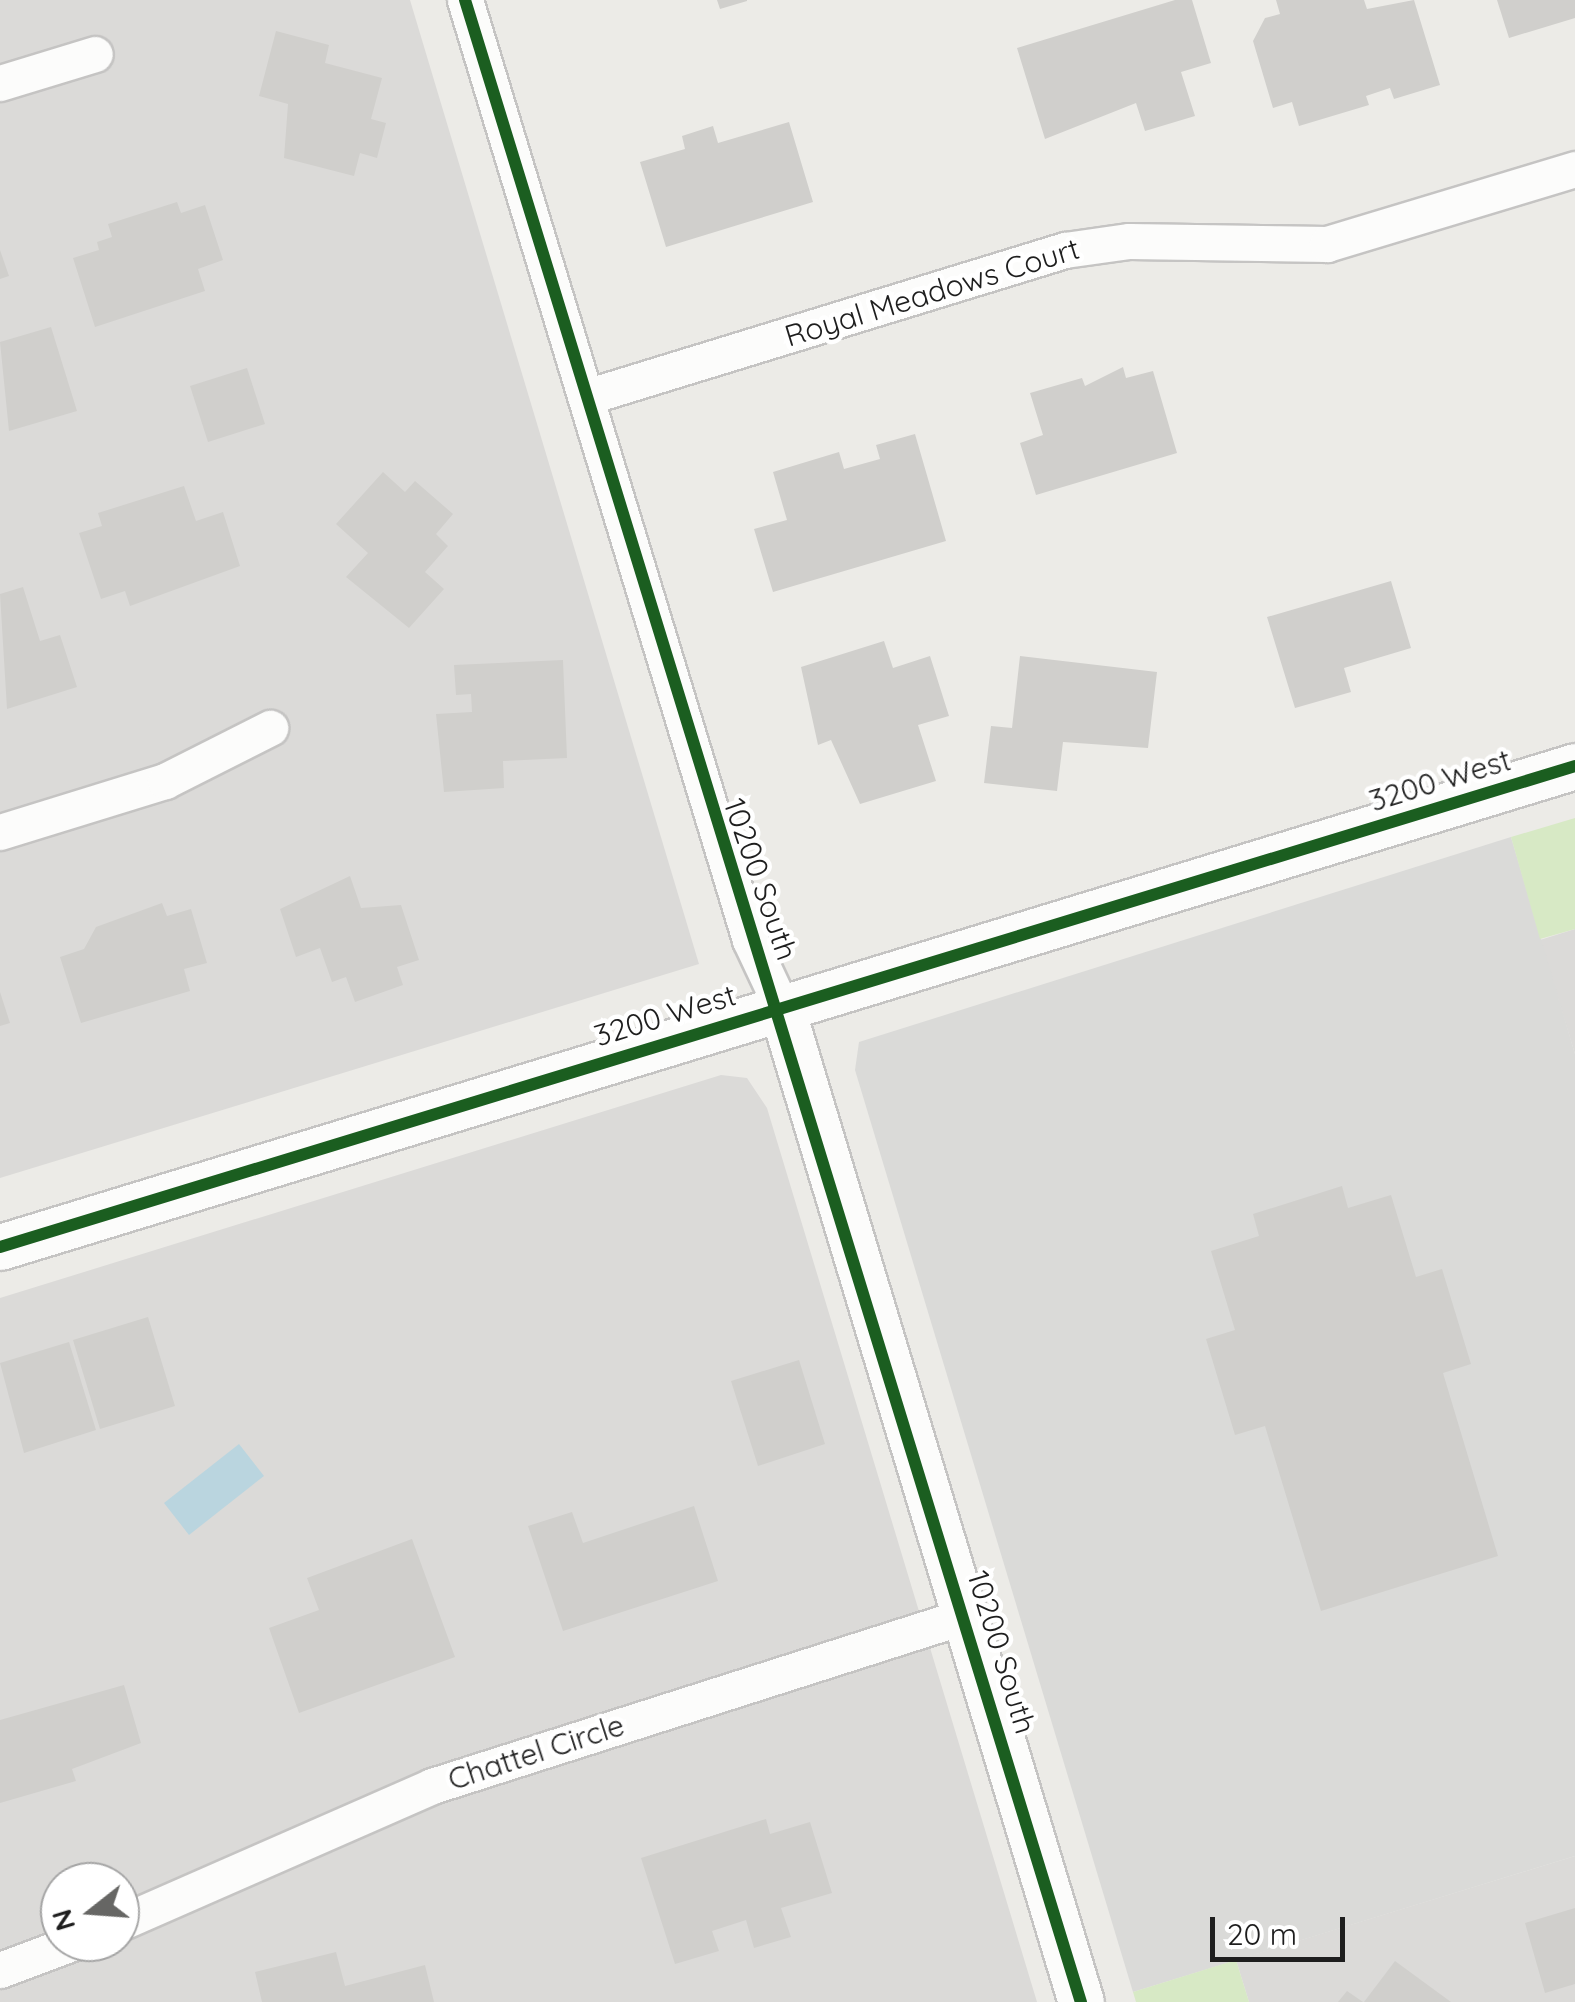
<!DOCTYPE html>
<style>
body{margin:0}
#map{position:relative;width:1575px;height:2002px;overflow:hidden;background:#ecebe7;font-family:Quicksand,sans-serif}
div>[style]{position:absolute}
.residential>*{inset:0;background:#dbdad8}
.religious>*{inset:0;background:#dadad8}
.grass>*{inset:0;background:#d7e9c5}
.water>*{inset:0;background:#bad5df}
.building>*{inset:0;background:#d0cfcc}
.roads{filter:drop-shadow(2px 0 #c5c4c3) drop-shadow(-2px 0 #c5c4c3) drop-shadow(0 2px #c5c4c3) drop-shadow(0 -2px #c5c4c3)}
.minor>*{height:35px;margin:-17.5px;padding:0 17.5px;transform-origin:17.5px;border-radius:17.5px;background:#fcfcfb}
.tertiary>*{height:45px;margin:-22.5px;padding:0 22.5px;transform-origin:22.5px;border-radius:22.5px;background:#fcfcfb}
.cycleway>*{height:12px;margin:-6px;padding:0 6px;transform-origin:6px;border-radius:6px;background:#1b5e20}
span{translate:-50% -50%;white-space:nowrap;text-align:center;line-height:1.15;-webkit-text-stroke:9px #fff;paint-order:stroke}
.street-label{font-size:30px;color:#1e1e1e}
.north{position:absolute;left:40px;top:1862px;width:100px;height:100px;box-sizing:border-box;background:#fff;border:2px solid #a5a5a5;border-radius:50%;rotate:253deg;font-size:28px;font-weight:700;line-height:40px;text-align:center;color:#1e1e1e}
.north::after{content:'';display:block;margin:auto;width:35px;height:45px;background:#666664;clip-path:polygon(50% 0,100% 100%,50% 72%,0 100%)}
.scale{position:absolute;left:1210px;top:1917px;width:135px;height:45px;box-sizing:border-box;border:5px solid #1e1e1e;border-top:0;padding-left:12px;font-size:30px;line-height:35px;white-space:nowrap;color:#1e1e1e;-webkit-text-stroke:8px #fff;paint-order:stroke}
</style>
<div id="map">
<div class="residential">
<div style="clip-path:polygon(0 0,410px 0,699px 964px,0 1178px)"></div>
<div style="clip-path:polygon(1575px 929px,1575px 1054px,1540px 940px)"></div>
<div style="clip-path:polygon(evenodd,721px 1075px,747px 1078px,767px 1108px,1037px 2002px,0 2002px,0 1298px,721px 1075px,60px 1882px,120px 1882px,120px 1942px,60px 1942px,60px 1882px)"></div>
<div style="clip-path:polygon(1575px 1856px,1575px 2002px,1249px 2002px,1236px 1960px)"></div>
</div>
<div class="religious">
<div style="clip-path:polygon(1511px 837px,1575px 1054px,1575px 1856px,1133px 1992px,855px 1070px,859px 1042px)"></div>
</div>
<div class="grass">
<div style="clip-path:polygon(1575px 818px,1575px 929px,1540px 939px,1511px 837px)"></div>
<div style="clip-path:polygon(1236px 1960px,1249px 2002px,1136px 2002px,1133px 1992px)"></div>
</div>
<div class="water">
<div style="clip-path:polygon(239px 1444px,264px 1476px,189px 1535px,164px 1503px)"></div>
</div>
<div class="building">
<div style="clip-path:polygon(717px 0,747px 0,747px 1px,720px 9px)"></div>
<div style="clip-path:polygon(1175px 0,1192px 0,1211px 63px,1181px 72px,1195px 116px,1145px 131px,1136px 103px,1045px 139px,1017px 48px)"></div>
<div style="clip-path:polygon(1276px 0,1364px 0,1367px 9px,1414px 0,1440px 85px,1394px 99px,1390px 88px,1366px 96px,1369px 105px,1299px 126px,1292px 102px,1273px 108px,1253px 41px,1265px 18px,1280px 14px)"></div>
<div style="clip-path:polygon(1497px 0,1575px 0,1575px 18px,1509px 38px)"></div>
<div style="clip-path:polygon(276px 31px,329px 45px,325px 63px,382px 78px,371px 119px,386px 123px,377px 158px,360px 153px,354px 176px,284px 158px,288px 104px,259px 96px)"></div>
<div style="clip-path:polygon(789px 122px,813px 202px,666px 247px,640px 162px,685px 149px,682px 136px,713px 126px,718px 143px)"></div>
<div style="clip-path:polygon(177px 202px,181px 213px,205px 205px,223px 260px,198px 269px,205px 291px,95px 327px,73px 258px,99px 250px,97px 242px,112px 237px,108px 224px)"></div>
<div style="clip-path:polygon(0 250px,9px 276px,0 279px)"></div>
<div style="clip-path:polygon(51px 327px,77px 411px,9px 431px,0 342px)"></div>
<div style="clip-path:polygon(1123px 367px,1126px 378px,1153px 371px,1177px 453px,1036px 495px,1020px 443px,1043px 435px,1030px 393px,1082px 378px,1085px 386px)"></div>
<div style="clip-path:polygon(247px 368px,265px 424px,208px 442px,190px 386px)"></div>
<div style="clip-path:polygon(915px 434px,946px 541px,773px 592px,754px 529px,787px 520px,773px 472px,839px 452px,844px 469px,880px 459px,876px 445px)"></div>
<div style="clip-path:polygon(383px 472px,405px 492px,415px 481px,453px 514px,436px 534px,448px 546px,425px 572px,444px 589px,409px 628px,346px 577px,368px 553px,336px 524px)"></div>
<div style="clip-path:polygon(184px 486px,196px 521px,223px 512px,240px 566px,130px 606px,125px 591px,101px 599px,79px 533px,102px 526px,98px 513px)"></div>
<div style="clip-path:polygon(1391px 581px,1411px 648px,1344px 668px,1351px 692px,1295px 708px,1267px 617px)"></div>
<div style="clip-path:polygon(23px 587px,40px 641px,60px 635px,77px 687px,7px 709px,0 594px)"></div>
<div style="clip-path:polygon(884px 641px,893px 668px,930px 656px,949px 716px,918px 725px,936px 781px,860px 804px,831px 740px,818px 745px,801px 667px)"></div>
<div style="clip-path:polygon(1020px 656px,1157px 672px,1148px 748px,1063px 742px,1057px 791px,984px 783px,991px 726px,1012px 728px)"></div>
<div style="clip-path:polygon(563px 660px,567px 758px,503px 761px,504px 788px,444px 792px,436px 714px,472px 712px,471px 694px,456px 695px,454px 665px)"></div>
<div style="clip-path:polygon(350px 876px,361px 908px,401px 905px,419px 960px,397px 967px,403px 985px,355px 1002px,346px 977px,332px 982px,320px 948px,296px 957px,280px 909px)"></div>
<div style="clip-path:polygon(162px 903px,167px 916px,191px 909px,207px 963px,184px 969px,190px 991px,81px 1023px,60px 957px,84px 949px,96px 927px)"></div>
<div style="clip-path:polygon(0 992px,10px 1023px,0 1026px)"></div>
<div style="clip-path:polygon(1342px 1186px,1348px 1208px,1391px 1195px,1416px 1277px,1442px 1269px,1471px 1364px,1443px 1373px,1498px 1556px,1321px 1611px,1265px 1426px,1235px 1435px,1206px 1339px,1235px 1330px,1211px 1251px,1259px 1236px,1253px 1214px)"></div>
<div style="clip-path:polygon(148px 1317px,175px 1406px,100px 1429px,73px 1340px)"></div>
<div style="clip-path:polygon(69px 1342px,96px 1430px,24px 1453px,0 1363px)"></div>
<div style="clip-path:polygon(799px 1360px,825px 1444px,758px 1466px,731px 1381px)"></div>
<div style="clip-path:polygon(694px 1506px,718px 1581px,563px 1631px,528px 1526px,572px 1512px,583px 1543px)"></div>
<div style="clip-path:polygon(412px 1539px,455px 1657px,299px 1713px,269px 1628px,319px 1610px,307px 1578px)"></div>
<div style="clip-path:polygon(124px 1685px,141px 1743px,72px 1769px,76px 1781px,0 1803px,0 1720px)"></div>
<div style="clip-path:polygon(766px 1819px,770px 1834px,810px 1822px,832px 1893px,781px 1908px,791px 1937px,754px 1948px,746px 1920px,712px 1931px,719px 1951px,675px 1964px,641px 1858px)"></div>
<div style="clip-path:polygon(1575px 1908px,1575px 1984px,1545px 1993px,1525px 1923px)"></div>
<div style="clip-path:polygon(336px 1952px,345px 1986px,425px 1965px,434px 2002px,262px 2002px,255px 1972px)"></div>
<div style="clip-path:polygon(1395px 1961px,1451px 2002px,1364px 2002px)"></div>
<div style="clip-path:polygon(1347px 1991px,1363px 2002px,1338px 2002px)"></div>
</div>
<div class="roads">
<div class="minor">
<div style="left:465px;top:0;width:982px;rotate:73.13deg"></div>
<div style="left:750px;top:940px;width:73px;rotate:64.8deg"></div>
<div style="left:0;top:83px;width:99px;rotate:-17deg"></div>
<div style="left:586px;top:397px;width:501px;rotate:-17.06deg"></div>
<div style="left:1065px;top:250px;width:65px;rotate:-8deg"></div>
<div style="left:1129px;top:241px;width:198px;rotate:0.9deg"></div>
<div style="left:1327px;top:244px;width:259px;rotate:-16.8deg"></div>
<div style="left:0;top:832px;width:173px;rotate:-17.2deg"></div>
<div style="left:165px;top:781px;width:118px;rotate:-26.8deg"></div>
<div style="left:120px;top:1923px;width:341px;rotate:-23.7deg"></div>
<div style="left:432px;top:1786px;width:559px;rotate:-17.69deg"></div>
<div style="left:0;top:1970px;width:80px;rotate:-20.5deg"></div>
</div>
<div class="tertiary">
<div style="left:781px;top:1006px;width:1040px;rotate:73.24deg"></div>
<div style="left:0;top:1247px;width:1647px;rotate:-16.98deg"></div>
</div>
</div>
<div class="cycleway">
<div style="left:465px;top:0;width:2095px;rotate:72.9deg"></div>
<div style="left:0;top:1247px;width:1647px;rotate:-16.98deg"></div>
</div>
<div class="street-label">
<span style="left:932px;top:292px;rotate:-17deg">Royal Meadows Court</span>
<span style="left:1440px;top:780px;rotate:-17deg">3200 West</span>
<span style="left:761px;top:879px;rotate:71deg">10200 South</span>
<span style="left:665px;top:1015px;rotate:-17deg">3200 West</span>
<span style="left:1002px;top:1652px;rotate:73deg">10200 South</span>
<span style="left:536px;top:1752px;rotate:-18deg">Chattel Circle</span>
</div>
<div class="north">N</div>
<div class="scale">20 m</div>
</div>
